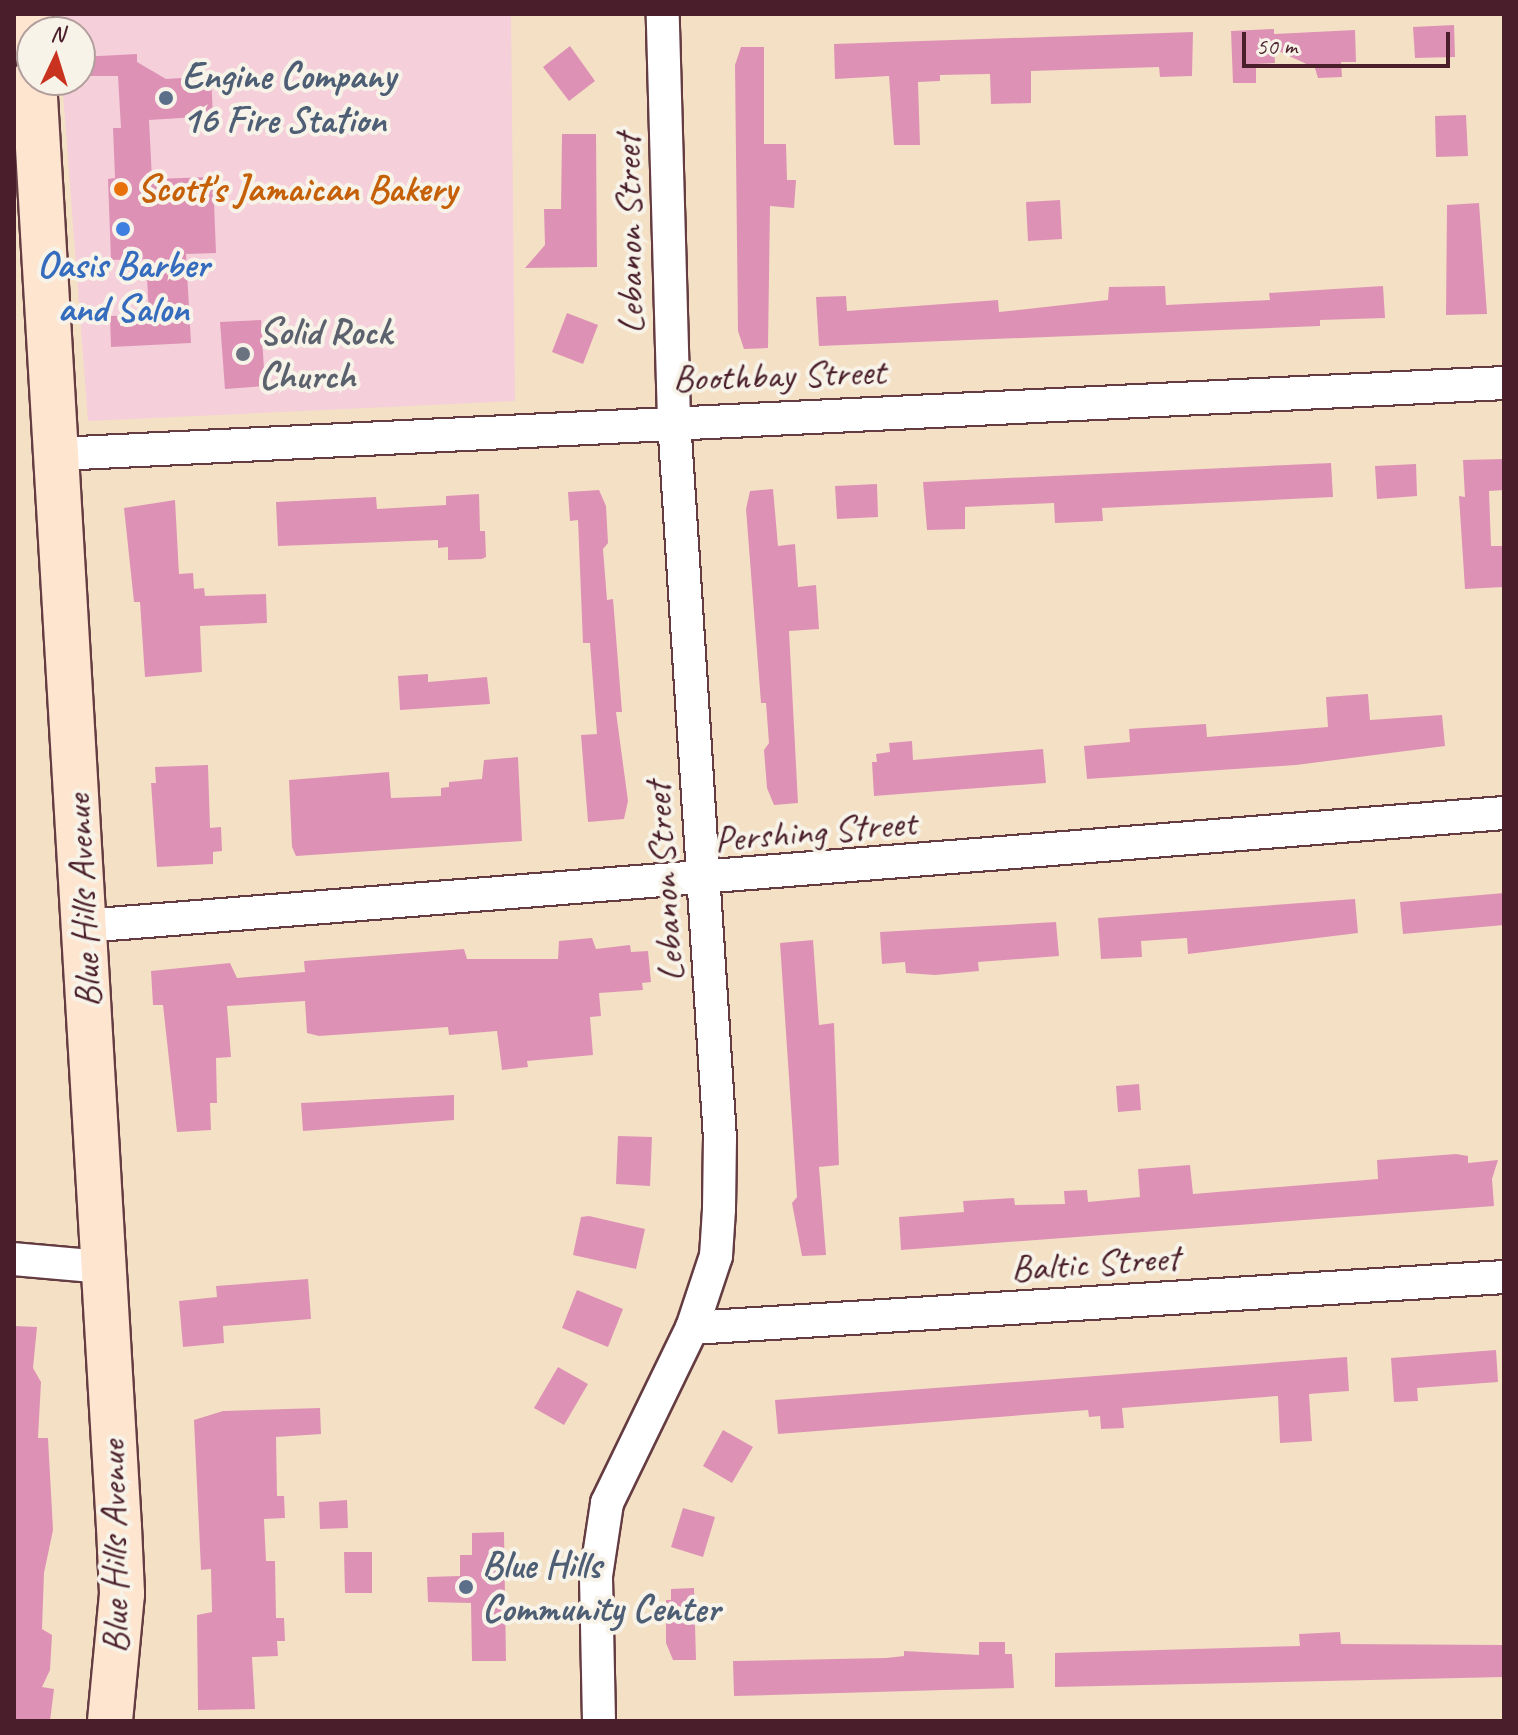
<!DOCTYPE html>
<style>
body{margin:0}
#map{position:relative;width:1518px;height:1735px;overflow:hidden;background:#f4e0c5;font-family:Caveat,sans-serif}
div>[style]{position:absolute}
.built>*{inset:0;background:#f5cfda}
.building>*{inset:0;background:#dd92b5}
.roads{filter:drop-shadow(2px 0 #643c42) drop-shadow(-2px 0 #643c42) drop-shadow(0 2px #643c42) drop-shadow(0 -2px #643c42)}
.street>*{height:32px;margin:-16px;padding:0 16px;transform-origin:16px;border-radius:16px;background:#fff}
.secondary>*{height:44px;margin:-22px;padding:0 22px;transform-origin:22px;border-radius:22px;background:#fde5d0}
.dots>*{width:22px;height:22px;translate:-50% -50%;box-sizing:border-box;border:4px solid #f7f3e8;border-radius:50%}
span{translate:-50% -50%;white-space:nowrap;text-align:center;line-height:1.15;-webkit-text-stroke:8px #f7f3e8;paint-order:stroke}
.service-label{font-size:38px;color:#4e5e75;font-weight:700}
.left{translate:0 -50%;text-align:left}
.food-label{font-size:38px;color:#c56008;font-weight:700}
.street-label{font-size:38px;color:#4a1f2b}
.shop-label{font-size:38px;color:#366cbe;font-weight:700}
.worship-label{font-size:38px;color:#5b616d;font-weight:700}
.frame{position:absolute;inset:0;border:16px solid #4a1f2b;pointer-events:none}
.north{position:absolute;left:16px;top:16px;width:80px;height:80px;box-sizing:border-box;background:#f7f3e8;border:2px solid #b29e9c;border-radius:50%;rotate:4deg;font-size:22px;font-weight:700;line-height:32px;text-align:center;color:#4a1f2b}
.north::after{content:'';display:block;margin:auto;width:28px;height:36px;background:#c8321e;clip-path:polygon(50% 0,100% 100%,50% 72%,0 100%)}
.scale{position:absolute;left:1242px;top:32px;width:208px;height:36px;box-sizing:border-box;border:4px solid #4a1f2b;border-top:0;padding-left:10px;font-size:24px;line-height:28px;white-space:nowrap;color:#4a1f2b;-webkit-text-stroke:6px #f7f3e8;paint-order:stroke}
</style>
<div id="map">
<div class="built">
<div style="clip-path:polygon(57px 14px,511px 14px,515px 401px,88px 421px,62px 80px,80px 80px,80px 32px,58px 32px)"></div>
</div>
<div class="building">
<div style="clip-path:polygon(1454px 25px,1455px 57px,1415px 58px,1413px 27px)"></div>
<div style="clip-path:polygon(1274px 29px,1274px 34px,1355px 30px,1356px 62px,1341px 62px,1342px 77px,1318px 78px,1315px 68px,1274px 49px,1275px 63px,1256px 64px,1256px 83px,1233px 83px,1231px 31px)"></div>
<div style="clip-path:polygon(1193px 32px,1192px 76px,1160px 77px,1159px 67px,1031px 71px,1031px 103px,991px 104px,990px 74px,940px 75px,940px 81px,918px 82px,920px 145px,894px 145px,889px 76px,835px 79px,834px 44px)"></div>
<div style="clip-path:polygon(570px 46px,595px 81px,569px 101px,543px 67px)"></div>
<div style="clip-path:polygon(741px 47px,764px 47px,764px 144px,786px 144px,787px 180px,796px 180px,794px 208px,770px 206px,768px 348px,744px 349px,738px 331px,735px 65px)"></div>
<div style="clip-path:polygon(137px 54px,137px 62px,166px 79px,211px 76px,213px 116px,149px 120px,152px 179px,213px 177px,216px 253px,186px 254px,191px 343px,111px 347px,110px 316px,149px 315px,146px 259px,111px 260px,108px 179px,115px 178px,113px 128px,121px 128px,118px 76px,80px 76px,80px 57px)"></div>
<div style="clip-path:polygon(1466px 115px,1468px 156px,1436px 157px,1435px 116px)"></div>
<div style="clip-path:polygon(562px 134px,596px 134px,597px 267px,525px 268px,545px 245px,544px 209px,561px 209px)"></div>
<div style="clip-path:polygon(1060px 200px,1062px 239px,1028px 241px,1026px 202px)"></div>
<div style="clip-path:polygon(1479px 203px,1487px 314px,1446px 315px,1447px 205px)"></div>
<div style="clip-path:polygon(1165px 286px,1166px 305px,1270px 300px,1269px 293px,1383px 286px,1385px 318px,1320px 320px,1320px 326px,819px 346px,816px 297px,846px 296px,847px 311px,998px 300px,999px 312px,1108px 300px,1109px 287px)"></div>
<div style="clip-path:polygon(567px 313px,598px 325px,583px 364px,552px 352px)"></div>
<div style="clip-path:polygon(261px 320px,265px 386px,225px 389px,220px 322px)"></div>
<div style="clip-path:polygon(1504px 459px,1504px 490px,1489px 491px,1491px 546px,1504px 546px,1504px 587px,1465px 589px,1459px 496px,1465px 497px,1463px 460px)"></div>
<div style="clip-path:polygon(1331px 463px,1333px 497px,1102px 508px,1103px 521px,1055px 523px,1054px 503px,965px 507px,965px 529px,927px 530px,923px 482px)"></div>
<div style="clip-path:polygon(1416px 464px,1417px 496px,1377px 499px,1375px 466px)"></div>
<div style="clip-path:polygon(877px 484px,878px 517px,837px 519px,835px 486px)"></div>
<div style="clip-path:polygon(773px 489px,778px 546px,795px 544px,798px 587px,816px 585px,819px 629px,789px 631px,798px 803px,774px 805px,767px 788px,764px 750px,769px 743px,766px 703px,761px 703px,746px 509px,750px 491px)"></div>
<div style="clip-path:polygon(599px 490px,606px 506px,608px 543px,603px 549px,607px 600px,613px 599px,622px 712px,616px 712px,628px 801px,624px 819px,588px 822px,581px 735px,597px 734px,590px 643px,583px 643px,578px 520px,570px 521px,568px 492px)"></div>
<div style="clip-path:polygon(479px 494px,480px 531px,485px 531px,486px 557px,482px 559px,448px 560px,448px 547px,438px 548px,438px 540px,278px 546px,276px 502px,376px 497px,377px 509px,446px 505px,446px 496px)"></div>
<div style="clip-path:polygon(175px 500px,179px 574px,193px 573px,194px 589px,204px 588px,205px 596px,266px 594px,267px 623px,200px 626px,202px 672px,145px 677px,140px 602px,134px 602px,124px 508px)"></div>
<div style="clip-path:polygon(428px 674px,428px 682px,487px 677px,490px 704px,400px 710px,398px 676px)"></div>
<div style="clip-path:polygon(1368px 694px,1370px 720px,1442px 715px,1445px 746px,1296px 765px,1087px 779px,1084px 746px,1130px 742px,1129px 729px,1206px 724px,1207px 737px,1328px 727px,1326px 697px)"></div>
<div style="clip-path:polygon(912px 741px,913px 760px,1043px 749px,1046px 783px,874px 796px,872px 762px,877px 762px,876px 754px,890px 752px,889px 743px)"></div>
<div style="clip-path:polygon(518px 757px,522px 841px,296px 856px,292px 847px,289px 780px,389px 772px,391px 798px,441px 796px,441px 788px,449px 787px,449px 782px,482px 779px,484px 760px)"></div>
<div style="clip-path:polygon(208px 765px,210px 828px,221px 827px,222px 851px,213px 852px,213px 864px,157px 867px,151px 783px,156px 783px,155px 767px)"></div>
<div style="clip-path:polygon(1504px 893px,1504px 925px,1403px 934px,1400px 902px)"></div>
<div style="clip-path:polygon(1355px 899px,1358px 933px,1188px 954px,1187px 938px,1141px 941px,1142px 957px,1101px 959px,1098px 918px)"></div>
<div style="clip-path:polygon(1056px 922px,1059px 956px,978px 962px,979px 971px,935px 975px,906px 973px,905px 962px,882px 964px,880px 932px)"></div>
<div style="clip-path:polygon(592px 938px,596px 949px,630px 945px,631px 952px,648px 951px,651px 982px,642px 983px,643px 990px,599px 993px,601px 1016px,590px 1017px,593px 1055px,527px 1061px,528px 1067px,502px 1070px,497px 1031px,449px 1035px,448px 1027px,319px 1036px,307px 1033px,305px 1001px,227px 1006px,231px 1057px,216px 1058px,217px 1103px,210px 1103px,211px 1130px,177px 1132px,163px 1005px,153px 1005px,151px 971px,230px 963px,237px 978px,305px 972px,304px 961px,464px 949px,467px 959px,558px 959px,559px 941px)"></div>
<div style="clip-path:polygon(813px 940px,819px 1025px,834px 1023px,839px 1165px,819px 1167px,826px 1255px,802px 1256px,792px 1203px,797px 1197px,780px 943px)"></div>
<div style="clip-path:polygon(1139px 1084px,1141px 1110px,1118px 1112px,1116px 1086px)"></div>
<div style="clip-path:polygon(454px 1095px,454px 1120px,303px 1131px,301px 1103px)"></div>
<div style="clip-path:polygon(618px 1136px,652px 1137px,650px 1186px,616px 1184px)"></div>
<div style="clip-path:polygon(1456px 1154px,1468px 1156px,1468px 1163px,1498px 1160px,1492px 1179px,1494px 1206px,901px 1250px,899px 1217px,964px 1212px,963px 1201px,1014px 1198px,1015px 1205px,1065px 1204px,1064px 1191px,1087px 1190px,1088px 1202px,1140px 1197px,1138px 1169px,1190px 1165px,1193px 1194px,1378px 1179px,1377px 1160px)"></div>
<div style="clip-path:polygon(589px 1216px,645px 1229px,636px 1269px,573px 1255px,581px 1217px)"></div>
<div style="clip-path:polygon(308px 1279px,311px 1319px,223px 1326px,224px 1343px,183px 1347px,179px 1301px,217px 1297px,216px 1286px)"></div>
<div style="clip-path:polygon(577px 1290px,623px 1309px,608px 1347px,562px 1328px)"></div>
<div style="clip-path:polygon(14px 1326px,37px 1327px,33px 1368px,41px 1382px,38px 1438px,48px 1438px,53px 1530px,44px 1573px,42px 1629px,52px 1635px,50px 1670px,42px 1687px,54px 1689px,50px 1721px,14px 1721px)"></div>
<div style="clip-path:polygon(1496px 1350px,1498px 1382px,1417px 1388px,1418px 1401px,1394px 1402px,1391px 1358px)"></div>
<div style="clip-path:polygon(1347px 1357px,1349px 1391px,1309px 1394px,1312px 1441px,1280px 1443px,1278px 1396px,1122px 1408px,1124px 1428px,1101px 1429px,1100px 1416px,1089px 1417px,1088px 1410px,778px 1434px,775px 1400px)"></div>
<div style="clip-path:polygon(558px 1367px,588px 1384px,564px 1425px,534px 1408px)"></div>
<div style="clip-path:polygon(320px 1408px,321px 1434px,276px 1437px,277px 1496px,284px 1496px,285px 1518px,264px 1519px,266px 1561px,275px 1561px,276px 1618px,284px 1618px,285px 1641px,277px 1641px,278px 1656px,252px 1657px,255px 1709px,198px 1710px,197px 1615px,212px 1612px,211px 1569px,201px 1570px,194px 1420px,223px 1411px)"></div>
<div style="clip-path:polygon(723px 1430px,753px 1447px,732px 1483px,703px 1466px)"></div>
<div style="clip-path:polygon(347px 1500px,348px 1528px,320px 1529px,319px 1502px)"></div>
<div style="clip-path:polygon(683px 1508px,715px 1517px,703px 1557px,671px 1547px)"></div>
<div style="clip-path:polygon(504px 1532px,506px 1661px,472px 1661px,471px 1603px,428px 1602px,427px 1577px,460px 1576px,460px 1555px,472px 1555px,472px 1533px)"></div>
<div style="clip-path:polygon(344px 1552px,372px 1552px,372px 1593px,345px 1593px)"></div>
<div style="clip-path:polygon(694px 1588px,696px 1660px,673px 1660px,666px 1643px,666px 1600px,671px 1600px,671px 1589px)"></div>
<div style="clip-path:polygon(1340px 1632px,1341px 1644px,1504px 1645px,1504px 1677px,1055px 1687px,1055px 1653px,1300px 1646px,1299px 1634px)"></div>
<div style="clip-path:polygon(979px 1642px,1005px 1642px,1005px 1654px,1012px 1654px,1014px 1688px,734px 1696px,733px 1661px,886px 1658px,904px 1656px,904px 1651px,979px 1655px)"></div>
</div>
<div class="roads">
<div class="street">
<div style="left:58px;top:454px;width:1448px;rotate:-2.81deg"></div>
<div style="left:84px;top:926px;width:1424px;rotate:-4.55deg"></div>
<div style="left:14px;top:1259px;width:89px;rotate:5.1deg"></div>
<div style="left:692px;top:1328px;width:814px;rotate:-3.59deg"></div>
<div style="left:599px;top:1721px;width:145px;rotate:-91.2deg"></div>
<div style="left:596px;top:1576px;width:74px;rotate:-81.4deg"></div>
<div style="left:607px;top:1503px;width:195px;rotate:-64.1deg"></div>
<div style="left:692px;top:1328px;width:76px;rotate:-71.6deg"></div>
<div style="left:716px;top:1256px;width:47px;rotate:-86.3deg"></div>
<div style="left:719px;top:1209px;width:70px;rotate:-89.2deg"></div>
<div style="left:720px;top:1139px;width:720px;rotate:-93.66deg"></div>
<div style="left:674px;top:420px;width:406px;rotate:-91.6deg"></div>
</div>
<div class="secondary">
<div style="left:30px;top:14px;width:31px;rotate:86deg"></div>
<div style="left:34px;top:80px;width:1449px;rotate:86.64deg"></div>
<div style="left:119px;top:1527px;width:67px;rotate:87.4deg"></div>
<div style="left:122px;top:1594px;width:128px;rotate:95.4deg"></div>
</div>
</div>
<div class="dots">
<div style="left:166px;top:98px;background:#5c6f8a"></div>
<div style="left:121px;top:189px;background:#e8710a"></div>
<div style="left:123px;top:229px;background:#3f7fe0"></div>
<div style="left:243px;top:354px;background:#6b7280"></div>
<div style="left:466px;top:1587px;background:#5c6f8a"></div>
</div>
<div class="service-label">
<span class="left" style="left:182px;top:98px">Engine Company<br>16 Fire Station</span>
<span class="left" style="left:482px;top:1587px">Blue Hills<br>Community Center</span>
</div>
<div class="food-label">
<span class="left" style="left:137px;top:189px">Scott's Jamaican Bakery</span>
</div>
<div class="street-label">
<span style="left:629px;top:234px;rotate:-91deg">Lebanon Street</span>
<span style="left:779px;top:375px;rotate:-2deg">Boothbay Street</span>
<span style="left:815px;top:831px;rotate:-5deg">Pershing Street</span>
<span style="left:664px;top:882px;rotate:-94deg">Lebanon Street</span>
<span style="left:83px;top:901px;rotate:-93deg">Blue Hills Avenue</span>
<span style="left:1095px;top:1263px;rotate:-4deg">Baltic Street</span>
<span style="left:114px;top:1547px;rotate:-91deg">Blue Hills Avenue</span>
</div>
<div class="shop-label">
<span style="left:123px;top:287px">Oasis Barber<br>and Salon</span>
</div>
<div class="worship-label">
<span class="left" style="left:259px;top:354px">Solid Rock<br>Church</span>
</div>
<div class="frame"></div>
<div class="north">N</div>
<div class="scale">50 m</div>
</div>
